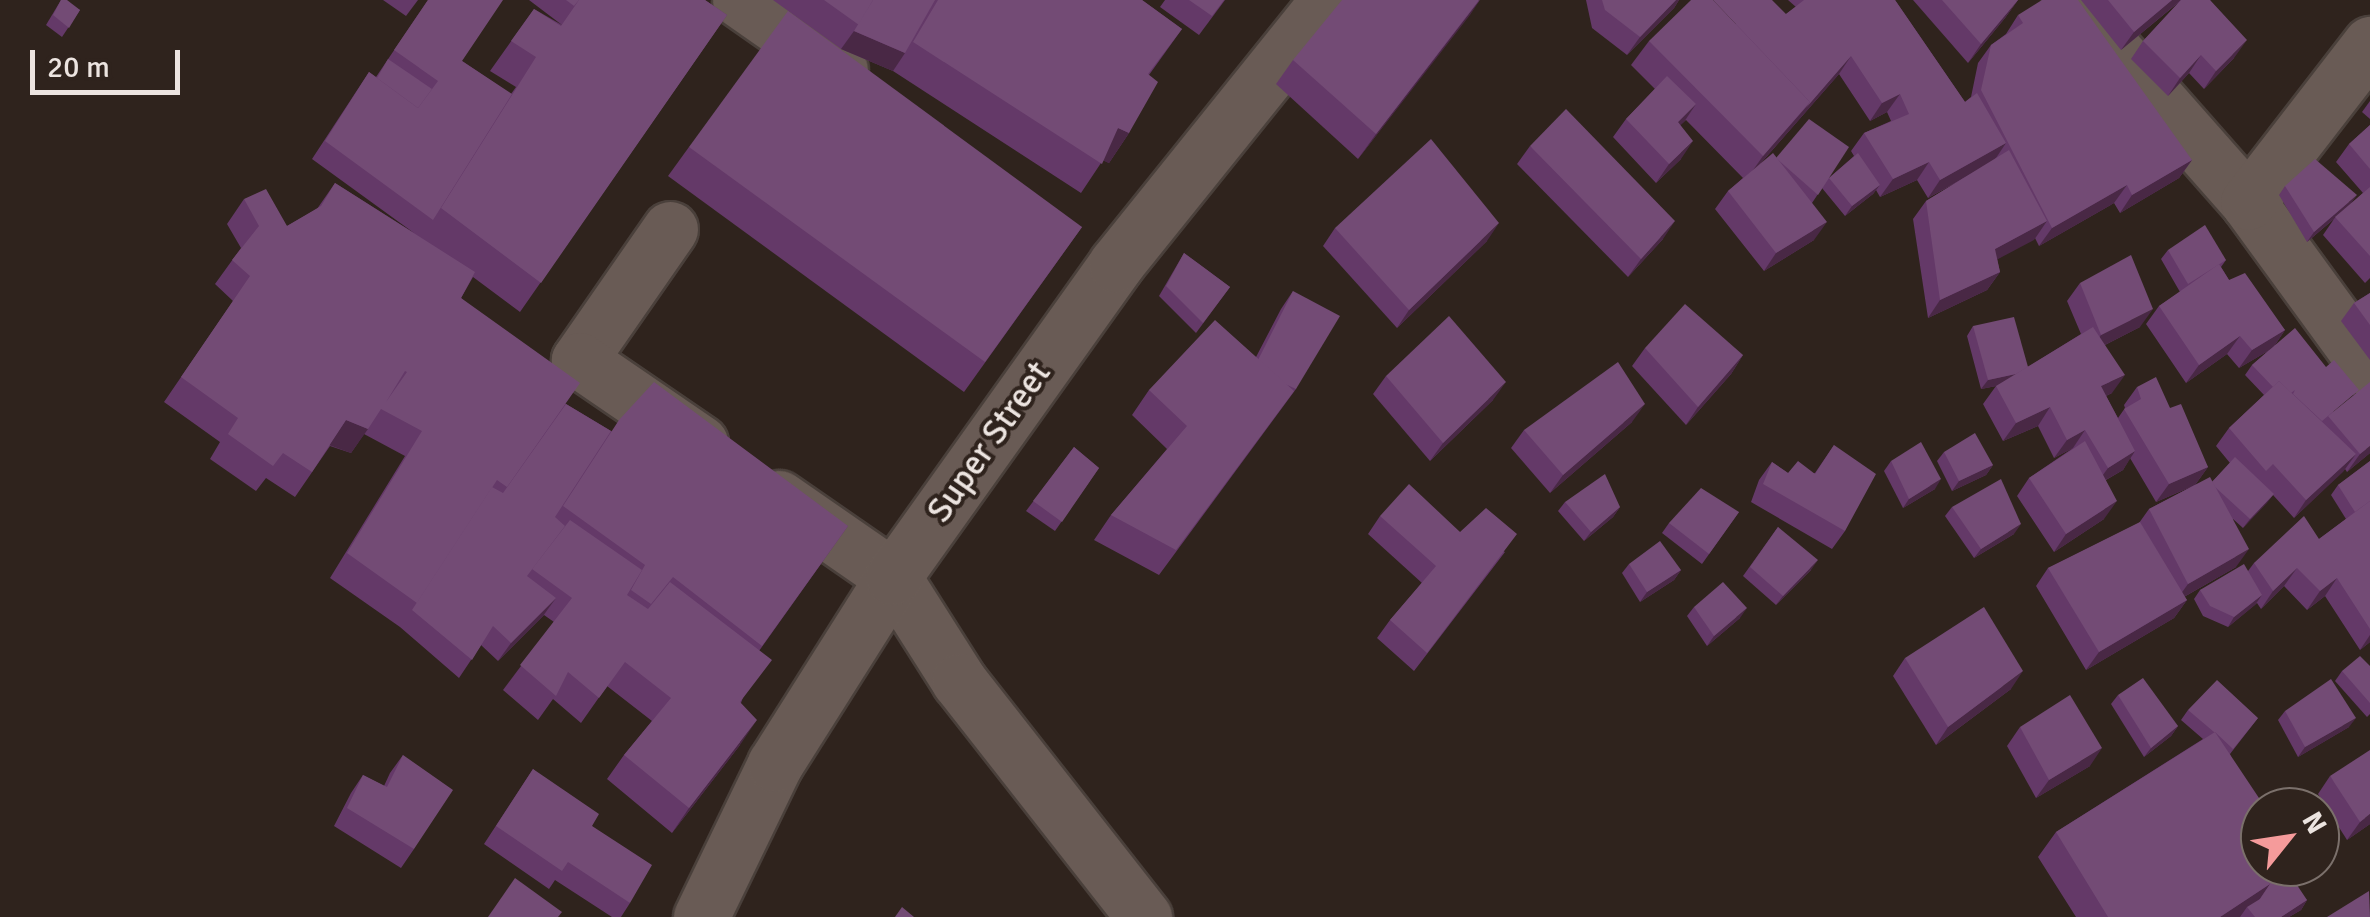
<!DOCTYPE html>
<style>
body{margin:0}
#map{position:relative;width:2370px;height:917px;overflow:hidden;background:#2f231d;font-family:Signika,sans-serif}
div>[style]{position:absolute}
.roads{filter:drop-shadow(2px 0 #4a403b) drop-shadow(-2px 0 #4a403b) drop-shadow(0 2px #4a403b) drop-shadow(0 -2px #4a403b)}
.minor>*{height:55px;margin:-27.5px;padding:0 27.5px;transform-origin:27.5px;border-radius:27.5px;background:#695b55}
.wall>*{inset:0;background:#643968}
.shaded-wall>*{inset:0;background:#492845}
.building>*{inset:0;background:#734b75}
span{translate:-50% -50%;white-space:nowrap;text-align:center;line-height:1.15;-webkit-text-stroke:8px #2f231d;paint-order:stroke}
.street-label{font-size:35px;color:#ece4e0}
.north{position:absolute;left:2240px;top:787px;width:100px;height:100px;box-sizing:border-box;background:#2f231d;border:2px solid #7b706b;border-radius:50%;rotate:60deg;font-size:28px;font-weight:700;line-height:40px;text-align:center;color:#ece4e0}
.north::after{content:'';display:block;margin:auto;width:35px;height:45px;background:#f59b9b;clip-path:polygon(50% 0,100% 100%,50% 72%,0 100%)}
.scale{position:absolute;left:30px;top:50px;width:150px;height:45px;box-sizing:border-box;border:5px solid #ece4e0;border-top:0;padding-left:12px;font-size:30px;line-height:35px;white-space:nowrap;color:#ece4e0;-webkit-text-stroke:8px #2f231d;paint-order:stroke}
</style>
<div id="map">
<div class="roads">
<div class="minor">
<div style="left:740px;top:0;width:122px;rotate:35deg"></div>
<div style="left:2070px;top:0;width:269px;rotate:48.6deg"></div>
<div style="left:2248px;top:202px;width:207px;rotate:53.9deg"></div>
<div style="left:2248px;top:202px;width:200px;rotate:-52.3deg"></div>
<div style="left:670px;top:229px;width:160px;rotate:124.8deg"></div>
<div style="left:579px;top:360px;width:147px;rotate:34.4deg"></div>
<div style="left:779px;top:498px;width:139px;rotate:34.7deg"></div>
<div style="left:893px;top:577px;width:123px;rotate:57.6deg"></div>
<div style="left:959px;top:681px;width:300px;rotate:51.9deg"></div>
<div style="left:701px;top:917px;width:170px;rotate:-64.2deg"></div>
<div style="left:775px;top:764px;width:221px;rotate:-57.7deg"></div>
<div style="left:893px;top:577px;width:384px;rotate:-54.5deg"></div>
<div style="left:1116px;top:264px;width:339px;rotate:-51.2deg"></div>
</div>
</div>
<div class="wall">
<div style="clip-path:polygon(61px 0,80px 10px,62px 37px,46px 25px)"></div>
<div style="clip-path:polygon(383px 0,418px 0,406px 16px)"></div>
<div style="clip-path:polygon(428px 0,462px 61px,511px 94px,516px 87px,490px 71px,534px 9px,562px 25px,529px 0,705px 0,727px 15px,520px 312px,473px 277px,461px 298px,566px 404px,611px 431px,848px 526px,759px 651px,741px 703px,740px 745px,672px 833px,607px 779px,624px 755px,652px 721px,607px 686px,581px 723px,553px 699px,538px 720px,503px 690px,554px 622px,544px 615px,498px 661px,481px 645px,459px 678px,400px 627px,330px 578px,405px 456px,364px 434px,351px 453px,330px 446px,295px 497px,266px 478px,256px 491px,210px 459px,220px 442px,164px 402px,233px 301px,215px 284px,241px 248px,227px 224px,244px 199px,287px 226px,317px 209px,335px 183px,414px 233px,312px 159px,369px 72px,376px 77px)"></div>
<div style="clip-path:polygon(773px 0,1142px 0,1182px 29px,1149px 75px,1129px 133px,1109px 163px,1103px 160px,1081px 193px,893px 71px,841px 49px)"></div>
<div style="clip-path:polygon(1165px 0,1225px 0,1199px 35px,1160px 7px)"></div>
<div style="clip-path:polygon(1480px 0,1358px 159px,1276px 84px,1293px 60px)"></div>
<div style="clip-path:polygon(1586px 0,1679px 0,1674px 8px,1627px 55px,1592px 28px)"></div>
<div style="clip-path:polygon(evenodd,1788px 0,1895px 0,1965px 102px,1971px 97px,1978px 63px,1991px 45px,2006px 34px,2018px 15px,2192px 160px,2179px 178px,2120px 213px,2114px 203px,2039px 246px,2035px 238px,1997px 259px,2000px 272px,1987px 290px,1928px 318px,1913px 219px,1926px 201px,1961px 180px,1928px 198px,1917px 180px,1880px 197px,1876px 190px,1873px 194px,1845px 216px,1822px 188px,1812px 203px,1814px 240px,1764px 271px,1715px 209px,1728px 191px,1743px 178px,1686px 120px,1680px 125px,1681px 159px,1656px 183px,1613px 137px,1626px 119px,1655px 89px,1631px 65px,1649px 41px,1786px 14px,1796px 7px,1788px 0,1839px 74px,1870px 121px,1887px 112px,1891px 121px,1864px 133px,1851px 151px,1854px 156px,1829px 178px,1776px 158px,1761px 163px,1839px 74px)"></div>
<div style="clip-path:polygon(1913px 0,2018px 0,2005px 18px,1968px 63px)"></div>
<div style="clip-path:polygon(2081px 0,2210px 0,2234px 58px,2204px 89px,2189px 73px,2168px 96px,2131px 59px,2143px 41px,2179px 2px,2121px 50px)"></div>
<div style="clip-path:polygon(2370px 101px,2370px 119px,2362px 112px)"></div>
<div style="clip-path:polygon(2370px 125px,2370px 278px,2365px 283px,2323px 235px,2334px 219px,2307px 242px,2279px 195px,2285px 186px,2352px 203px,2363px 193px,2336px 162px,2349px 144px)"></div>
<div style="clip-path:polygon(1530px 146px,1663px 239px,1628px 277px,1517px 164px)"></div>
<div style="clip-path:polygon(689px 147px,1082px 227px,964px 392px,668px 176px)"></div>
<div style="clip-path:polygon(1335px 228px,1487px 241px,1397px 328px,1323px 246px)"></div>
<div style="clip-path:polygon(2168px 250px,2226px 260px,2221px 267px,2229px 280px,2285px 330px,2275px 345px,2370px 453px,2347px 472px,2345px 469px,2294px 518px,2273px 495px,2243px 528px,2233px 519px,2236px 567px,2184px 597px,2187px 600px,2174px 618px,2086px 670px,2036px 586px,2048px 568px,2139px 523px,2149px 509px,2193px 486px,2156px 502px,2130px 458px,2123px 470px,2106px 480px,2104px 519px,2054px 552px,2017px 496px,2029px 478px,2073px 448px,2054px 458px,2038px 426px,2003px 441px,1983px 404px,1996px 386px,1981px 389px,1967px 336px,1973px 326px,2028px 367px,2081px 334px,2067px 301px,2080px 283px,2140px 327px,2105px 345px,2112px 393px,2106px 396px,2118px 418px,2125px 408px,2124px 405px,2137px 387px,2170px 408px,2208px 467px,2195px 485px,2212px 482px,2230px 463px,2216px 446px,2229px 428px,2264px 395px,2245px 375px,2252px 365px,2268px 351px,2239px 368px,2227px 354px,2186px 383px,2146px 324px,2159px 306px,2180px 292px,2161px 259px)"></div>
<div style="clip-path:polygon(1184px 253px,1230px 287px,1196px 333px,1159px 296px)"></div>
<div style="clip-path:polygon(1293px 291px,1296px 389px,1159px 575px,1094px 540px,1111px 515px,1167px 449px,1132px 415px,1149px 390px,1256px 357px,1281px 309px)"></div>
<div style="clip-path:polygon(2370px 293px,2370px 360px,2341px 321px,2354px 303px)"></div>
<div style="clip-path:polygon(1645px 348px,1743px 355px,1731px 374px,1686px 425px,1632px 366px)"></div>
<div style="clip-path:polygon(1386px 376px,1493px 400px,1430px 461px,1373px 394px)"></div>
<div style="clip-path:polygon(1632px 422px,1550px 493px,1511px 448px,1524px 430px)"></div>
<div style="clip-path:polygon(1834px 445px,1845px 531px,1832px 549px,1751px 502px,1759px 480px,1772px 462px,1788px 473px,1815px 473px)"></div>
<div style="clip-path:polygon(1074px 447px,1099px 468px,1055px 531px,1026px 511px)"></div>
<div style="clip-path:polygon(1944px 452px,1993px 465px,1986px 475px,1952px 491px,1937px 461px)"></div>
<div style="clip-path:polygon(1891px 461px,1935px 489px,1903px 508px,1884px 471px)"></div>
<div style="clip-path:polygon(2370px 461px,2370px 642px,2360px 650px,2325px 596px,2307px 610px,2284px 586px,2261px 609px,2257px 603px,2228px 627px,2203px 616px,2194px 599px,2200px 590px,2248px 571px,2254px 563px,2319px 539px,2346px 519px,2331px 495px,2338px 485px)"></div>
<div style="clip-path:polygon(1565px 502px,1620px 507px,1613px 517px,1584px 541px,1558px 511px)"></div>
<div style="clip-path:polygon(1952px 507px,2014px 534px,1974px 558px,1945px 516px)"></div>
<div style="clip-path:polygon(1739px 512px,1702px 564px,1662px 533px,1669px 523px)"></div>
<div style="clip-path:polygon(1380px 516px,1460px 532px,1505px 552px,1414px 671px,1377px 638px,1390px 620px,1422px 583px,1368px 534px)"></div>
<div style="clip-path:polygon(1778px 527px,1811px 570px,1776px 605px,1743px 576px)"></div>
<div style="clip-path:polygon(1629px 564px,1681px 570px,1674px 580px,1640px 602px,1622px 573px)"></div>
<div style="clip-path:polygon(1694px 607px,1740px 618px,1707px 646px,1687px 616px)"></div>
<div style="clip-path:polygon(1905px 658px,2011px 689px,1936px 745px,1893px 676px)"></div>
<div style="clip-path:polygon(2370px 666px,2370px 714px,2367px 717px,2335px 681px,2342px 671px)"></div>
<div style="clip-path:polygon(2118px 695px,2178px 726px,2171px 736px,2144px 757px,2111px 704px)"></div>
<div style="clip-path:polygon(2188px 710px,2258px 718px,2230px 754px,2260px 867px,2307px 900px,2301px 910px,2289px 917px,2076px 917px,2038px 857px,2056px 832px,2203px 739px,2181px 720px)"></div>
<div style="clip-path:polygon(2285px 711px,2349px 727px,2298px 757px,2278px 720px)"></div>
<div style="clip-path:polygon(2020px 727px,2090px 766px,2036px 798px,2007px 746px)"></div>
<div style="clip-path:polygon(403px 755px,414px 849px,401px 868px,334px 826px,351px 793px,363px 775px,384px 786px,390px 773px)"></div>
<div style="clip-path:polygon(533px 769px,592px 826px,630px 903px,621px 917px,612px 917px,555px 880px,549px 889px,484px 844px)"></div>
<div style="clip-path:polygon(2330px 776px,2370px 824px,2347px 840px,2318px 794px)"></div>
</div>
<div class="shaded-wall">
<div style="clip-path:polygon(1480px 0,1470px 15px,1358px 159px,1376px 134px)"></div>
<div style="clip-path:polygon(1676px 0,1679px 0,1674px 8px,1627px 55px,1640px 37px)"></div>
<div style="clip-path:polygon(2018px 0,2005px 18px,1968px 63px,1981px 44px)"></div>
<div style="clip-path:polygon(2172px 0,2181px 0,2121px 50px,2134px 32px)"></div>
<div style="clip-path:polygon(854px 31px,905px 53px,893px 71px,841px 49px)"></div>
<div style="clip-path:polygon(2247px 40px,2234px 58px,2204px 89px,2216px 71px)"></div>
<div style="clip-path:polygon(2201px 55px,2189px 73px,2168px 96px,2180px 78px)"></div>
<div style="clip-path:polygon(1851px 56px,1839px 74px,1746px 180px,1763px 156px)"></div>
<div style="clip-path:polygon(1900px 94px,1887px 112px,1870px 121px,1882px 103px)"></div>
<div style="clip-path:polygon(1696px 104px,1684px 122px,1665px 140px,1678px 122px)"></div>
<div style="clip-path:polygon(1118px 128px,1129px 133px,1109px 163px,1097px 158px)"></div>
<div style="clip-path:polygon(1693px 141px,1681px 159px,1656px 183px,1669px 164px)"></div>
<div style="clip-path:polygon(2006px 143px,1994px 161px,1928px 198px,1940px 180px)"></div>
<div style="clip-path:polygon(2192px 160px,2179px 178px,2120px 213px,2132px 195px)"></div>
<div style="clip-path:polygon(1929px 162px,1917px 180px,1880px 197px,1893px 179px)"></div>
<div style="clip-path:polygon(1880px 185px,1873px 194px,1845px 216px,1852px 206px)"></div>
<div style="clip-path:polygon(2127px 185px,2114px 203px,2039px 246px,2052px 228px)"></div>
<div style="clip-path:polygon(2357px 195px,2350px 205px,2307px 242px,2314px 232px)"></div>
<div style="clip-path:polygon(1675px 221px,1663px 239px,1628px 277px,1641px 259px)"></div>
<div style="clip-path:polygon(2047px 221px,2034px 240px,1983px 267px,1995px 249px)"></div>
<div style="clip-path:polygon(1827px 222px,1814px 240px,1764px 271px,1776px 253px)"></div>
<div style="clip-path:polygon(1499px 223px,1487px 241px,1397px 328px,1409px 310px)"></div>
<div style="clip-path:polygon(2000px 272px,1987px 290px,1928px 318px,1940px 300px)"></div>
<div style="clip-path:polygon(2153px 309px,2140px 327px,2089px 353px,2101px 335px)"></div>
<div style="clip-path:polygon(2285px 330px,2273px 348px,2239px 368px,2252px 350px)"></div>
<div style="clip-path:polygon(2240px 336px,2227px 354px,2186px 383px,2199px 365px)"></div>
<div style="clip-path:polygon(1743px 355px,1731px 374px,1686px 425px,1698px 407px)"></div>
<div style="clip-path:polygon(2029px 371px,2022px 381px,1981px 389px,1988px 380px)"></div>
<div style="clip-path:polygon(2125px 375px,2112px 393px,2088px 404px,2101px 386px)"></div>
<div style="clip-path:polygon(1506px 382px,1493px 400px,1430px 461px,1443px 443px)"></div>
<div style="clip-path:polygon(1645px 404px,1632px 422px,1550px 493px,1563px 475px)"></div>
<div style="clip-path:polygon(2050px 407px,2038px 426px,2003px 441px,2016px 423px)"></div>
<div style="clip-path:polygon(346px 420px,368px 429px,351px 453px,329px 445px)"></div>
<div style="clip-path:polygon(2085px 430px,2073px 448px,2054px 458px,2067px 440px)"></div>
<div style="clip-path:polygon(2370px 446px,2370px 453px,2347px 472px,2360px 454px)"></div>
<div style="clip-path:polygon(2135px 451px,2123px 470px,2095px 486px,2108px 468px)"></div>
<div style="clip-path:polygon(2356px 454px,2343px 472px,2294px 518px,2306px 500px)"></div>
<div style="clip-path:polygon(1993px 465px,1986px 475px,1952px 491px,1959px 481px)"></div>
<div style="clip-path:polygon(2208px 467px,2195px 485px,2156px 502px,2169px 484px)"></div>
<div style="clip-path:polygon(1941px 479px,1935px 489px,1903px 508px,1909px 499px)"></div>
<div style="clip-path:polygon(2274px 494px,2267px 503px,2243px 528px,2250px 519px)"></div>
<div style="clip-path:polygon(2117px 501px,2104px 519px,2054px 552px,2066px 534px)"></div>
<div style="clip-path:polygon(1620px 507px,1613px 517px,1584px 541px,1591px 532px)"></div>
<div style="clip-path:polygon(2021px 524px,2014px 534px,1974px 558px,1981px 549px)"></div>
<div style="clip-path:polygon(2249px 549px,2236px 567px,2175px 602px,2188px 584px)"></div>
<div style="clip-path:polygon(1818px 560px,1811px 570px,1776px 605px,1783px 596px)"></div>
<div style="clip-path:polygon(2297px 568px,2284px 586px,2261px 609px,2273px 591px)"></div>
<div style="clip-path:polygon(1681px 570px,1674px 580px,1640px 602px,1647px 592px)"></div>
<div style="clip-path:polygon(2337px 578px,2325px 596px,2307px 610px,2320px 591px)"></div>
<div style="clip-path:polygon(2262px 595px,2255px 605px,2228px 627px,2234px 617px)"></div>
<div style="clip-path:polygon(556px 598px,543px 616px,498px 661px,511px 643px)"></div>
<div style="clip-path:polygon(2187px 600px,2174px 618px,2086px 670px,2099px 652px)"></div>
<div style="clip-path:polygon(1747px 608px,1740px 618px,1707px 646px,1714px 636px)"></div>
<div style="clip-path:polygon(2370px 635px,2370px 642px,2360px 650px)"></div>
<div style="clip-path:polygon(2023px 671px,2011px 689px,1936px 745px,1948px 727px)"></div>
<div style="clip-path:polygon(2356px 718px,2349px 727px,2298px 757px,2305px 747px)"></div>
<div style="clip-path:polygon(757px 720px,740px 745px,672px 833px,689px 808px)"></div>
<div style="clip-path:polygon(2178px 726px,2171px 736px,2144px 757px,2151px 748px)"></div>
<div style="clip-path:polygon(2102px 748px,2090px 766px,2036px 798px,2049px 780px)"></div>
<div style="clip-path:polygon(2370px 814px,2370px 824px,2347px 840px,2360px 822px)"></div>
<div style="clip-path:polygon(2270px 884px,2253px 909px,2247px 907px,2240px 917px,2220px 917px)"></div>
<div style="clip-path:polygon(2307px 900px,2301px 910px,2289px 917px,2281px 917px)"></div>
</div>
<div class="building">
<div style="clip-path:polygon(61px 0,67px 0,80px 10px,69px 28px,53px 15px)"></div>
<div style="clip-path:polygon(428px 0,503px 0,462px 61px,512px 94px,433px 220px,325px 141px,369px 72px,418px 108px,438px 81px,394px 50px)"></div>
<div style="clip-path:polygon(566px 0,579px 0,574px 6px)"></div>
<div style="clip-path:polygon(579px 0,705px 0,727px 15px,541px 283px,441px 208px,536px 57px,511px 41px,534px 9px,561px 26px)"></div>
<div style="clip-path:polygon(824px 0,873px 0,859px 25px)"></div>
<div style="clip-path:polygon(873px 0,935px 0,905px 53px,854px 31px)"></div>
<div style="clip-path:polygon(938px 0,1142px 0,1182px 29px,1148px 74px,1158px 82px,1129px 133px,1118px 128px,1102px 164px,913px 42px)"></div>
<div style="clip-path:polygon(1189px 0,1224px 0,1212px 16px)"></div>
<div style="clip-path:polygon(1342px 0,1479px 0,1376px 134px,1293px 60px)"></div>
<div style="clip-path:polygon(1602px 0,1676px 0,1640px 37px,1605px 10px)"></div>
<div style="clip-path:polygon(1691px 0,1713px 0,1810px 102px,1763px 156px,1649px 41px)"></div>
<div style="clip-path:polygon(1713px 0,1772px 0,1786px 14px,1804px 0,1895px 0,1965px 102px,1977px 93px,2006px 143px,1940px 180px,1929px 162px,1893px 179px,1864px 133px,1909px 114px,1900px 94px,1882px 103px,1851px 56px,1806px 108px,1810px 102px)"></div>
<div style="clip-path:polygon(1942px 0,2018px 0,1981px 44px)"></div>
<div style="clip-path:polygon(2042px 0,2078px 0,2192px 160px,2132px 195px,2127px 185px,2052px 228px,1981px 90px,1991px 45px,2023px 23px,2018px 15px)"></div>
<div style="clip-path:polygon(2108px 0,2172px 0,2134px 32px)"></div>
<div style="clip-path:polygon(2181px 0,2210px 0,2247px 40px,2216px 71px,2201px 55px,2180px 78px,2143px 41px)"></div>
<div style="clip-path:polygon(788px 11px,1082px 227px,985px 362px,689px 147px)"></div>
<div style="clip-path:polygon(388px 59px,432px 89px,418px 108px,377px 78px)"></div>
<div style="clip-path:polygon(1667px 76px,1696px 104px,1678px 122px,1693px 141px,1669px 164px,1626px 119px)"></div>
<div style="clip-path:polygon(1566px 109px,1675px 221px,1641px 259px,1530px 146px)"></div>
<div style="clip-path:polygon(1809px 119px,1849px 147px,1818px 195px,1776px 158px)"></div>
<div style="clip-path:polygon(2370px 125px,2370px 169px,2349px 144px)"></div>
<div style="clip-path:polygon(1431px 139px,1499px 223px,1409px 310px,1335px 228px)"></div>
<div style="clip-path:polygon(2009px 150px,2047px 221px,1995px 249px,2000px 272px,1940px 300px,1926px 201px)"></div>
<div style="clip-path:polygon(1773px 153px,1827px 222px,1776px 253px,1728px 191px)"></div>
<div style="clip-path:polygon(1858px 153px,1880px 185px,1852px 206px,1829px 178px)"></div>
<div style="clip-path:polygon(2315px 159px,2357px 195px,2314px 232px,2285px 186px)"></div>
<div style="clip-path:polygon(evenodd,335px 183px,475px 272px,461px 298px,580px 383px,507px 487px,497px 480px,417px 603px,347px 553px,422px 431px,381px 409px,368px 429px,346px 420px,312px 472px,283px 453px,273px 466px,228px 434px,238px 418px,181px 377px,250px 276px,232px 260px,259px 226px,244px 199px,266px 189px,287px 226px,321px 206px,335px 183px,405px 371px,407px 372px,386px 402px,405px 371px)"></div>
<div style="clip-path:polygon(2370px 187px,2370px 256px,2335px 217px)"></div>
<div style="clip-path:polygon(2205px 225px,2226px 260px,2188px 284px,2168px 250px)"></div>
<div style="clip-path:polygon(1184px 253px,1230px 287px,1203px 323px,1166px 286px)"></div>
<div style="clip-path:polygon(2131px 255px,2153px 309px,2101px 335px,2080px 283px)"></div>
<div style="clip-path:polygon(2219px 264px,2229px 280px,2245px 273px,2285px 330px,2252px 350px,2240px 336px,2199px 365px,2159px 306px)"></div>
<div style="clip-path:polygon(1293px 291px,1340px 316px,1296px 389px,1285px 384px,1258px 360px)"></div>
<div style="clip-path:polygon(2370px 293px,2370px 325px,2354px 303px)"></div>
<div style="clip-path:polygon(1685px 304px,1743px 355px,1698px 407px,1645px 348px)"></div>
<div style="clip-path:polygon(1449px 316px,1506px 382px,1443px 443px,1386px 376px)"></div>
<div style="clip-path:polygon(2014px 317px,2028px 367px,2016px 374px,1988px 380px,1973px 326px)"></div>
<div style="clip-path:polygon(1215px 320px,1294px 391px,1176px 550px,1111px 515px,1187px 426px,1149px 390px)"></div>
<div style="clip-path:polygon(2093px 327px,2125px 375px,2101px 386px,2135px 451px,2108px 468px,2085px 430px,2067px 440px,2050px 407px,2016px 423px,1996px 386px)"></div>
<div style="clip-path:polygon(2295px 328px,2326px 367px,2334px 360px,2359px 390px,2322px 421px,2293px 394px,2295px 390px,2291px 393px,2279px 381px,2273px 387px,2252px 365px)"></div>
<div style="clip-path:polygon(1618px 362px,1645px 404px,1563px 475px,1524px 430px)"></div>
<div style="clip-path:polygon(2156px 377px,2170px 408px,2181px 404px,2208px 467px,2169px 484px,2124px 409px,2141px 399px,2137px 387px)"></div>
<div style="clip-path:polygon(2279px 381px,2356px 454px,2306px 500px,2273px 464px,2266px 471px,2229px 428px)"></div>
<div style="clip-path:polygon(654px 382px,848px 526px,762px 646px,673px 577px,651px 604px,631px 590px,645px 565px,563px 506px,619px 420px)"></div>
<div style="clip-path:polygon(2370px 382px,2370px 446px,2360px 454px,2328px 416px)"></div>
<div style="clip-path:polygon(566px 404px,611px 431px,555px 517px,565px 526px,527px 576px,556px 598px,511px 643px,493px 626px,472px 660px,412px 610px,492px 487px,503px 493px)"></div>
<div style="clip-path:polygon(1975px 433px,1993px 465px,1959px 481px,1944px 452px)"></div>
<div style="clip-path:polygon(2085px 441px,2117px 501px,2066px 534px,2029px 478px)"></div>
<div style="clip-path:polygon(1921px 442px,1941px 479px,1909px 499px,1891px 461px)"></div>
<div style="clip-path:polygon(1834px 445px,1876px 474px,1845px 531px,1763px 484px,1772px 462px,1788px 473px,1798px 461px,1815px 474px)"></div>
<div style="clip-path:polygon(1074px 447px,1099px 468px,1062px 522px,1033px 501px)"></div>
<div style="clip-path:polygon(2235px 457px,2274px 494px,2250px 519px,2215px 487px,2212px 482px)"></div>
<div style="clip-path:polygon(2370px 461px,2370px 501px,2355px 512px,2338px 485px)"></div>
<div style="clip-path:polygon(1605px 474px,1620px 507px,1591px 532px,1565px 502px)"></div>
<div style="clip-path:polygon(2210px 477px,2249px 549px,2188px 584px,2149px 509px)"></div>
<div style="clip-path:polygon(2001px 479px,2021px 524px,1981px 549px,1952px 507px)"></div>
<div style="clip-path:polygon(1409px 484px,1460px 532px,1486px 508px,1517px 534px,1427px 653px,1390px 620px,1436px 566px,1380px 516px)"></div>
<div style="clip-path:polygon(1701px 488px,1739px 512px,1709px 554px,1669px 523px)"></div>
<div style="clip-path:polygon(2370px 501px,2370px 629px,2337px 578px,2320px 591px,2297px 568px,2273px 591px,2254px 563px,2304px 516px,2319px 539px)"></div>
<div style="clip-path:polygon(570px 520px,642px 570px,627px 595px,648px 609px,670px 582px,772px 660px,740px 702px,757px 720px,689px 808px,624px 755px,671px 698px,625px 662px,599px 698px,568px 672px,556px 696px,520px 665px,572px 598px,532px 569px)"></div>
<div style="clip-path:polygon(2140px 522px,2187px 600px,2099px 652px,2048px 568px)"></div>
<div style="clip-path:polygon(1778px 527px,1818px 560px,1783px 596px,1750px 567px)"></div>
<div style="clip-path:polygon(1660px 541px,1681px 570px,1647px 592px,1629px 564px)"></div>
<div style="clip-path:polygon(2244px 564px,2262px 595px,2234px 617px,2210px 606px,2200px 590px)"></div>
<div style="clip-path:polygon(1723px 582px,1747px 608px,1714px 636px,1694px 607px)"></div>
<div style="clip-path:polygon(1984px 607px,2023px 671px,1948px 727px,1905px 658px)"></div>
<div style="clip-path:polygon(2360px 656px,2370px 666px,2370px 703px,2342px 671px)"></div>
<div style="clip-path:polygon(2143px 678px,2178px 726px,2151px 748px,2118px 695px)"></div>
<div style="clip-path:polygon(2331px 679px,2356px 718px,2305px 747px,2285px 711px)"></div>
<div style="clip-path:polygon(2217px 680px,2258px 718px,2233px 749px,2215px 732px,2214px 732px,2188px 710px)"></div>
<div style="clip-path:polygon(2070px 695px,2102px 748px,2049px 780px,2020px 727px)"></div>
<div style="clip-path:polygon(2215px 732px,2265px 807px,2260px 807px,2260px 861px,2256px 864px,2270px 884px,2220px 917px,2108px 917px,2056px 832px)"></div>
<div style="clip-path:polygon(2370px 750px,2370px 814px,2360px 822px,2330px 776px)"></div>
<div style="clip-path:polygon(403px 755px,453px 790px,414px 849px,347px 808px,363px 775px,387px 787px)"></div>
<div style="clip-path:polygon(533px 769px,599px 814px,592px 826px,652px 865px,630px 903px,568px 862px,562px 871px,496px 826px)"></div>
<div style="clip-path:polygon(2262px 867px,2285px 867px,2307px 900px,2281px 917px,2255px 917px,2247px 907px,2260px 899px,2270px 884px,2259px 869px)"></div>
<div style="clip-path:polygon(515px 878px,562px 912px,558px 917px,488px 917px)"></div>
<div style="clip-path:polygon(2369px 891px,2370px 917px,2327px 917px)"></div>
<div style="clip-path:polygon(902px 907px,914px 917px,895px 917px)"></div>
</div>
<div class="street-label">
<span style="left:989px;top:442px;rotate:-55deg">Super Street</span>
</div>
<div class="north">N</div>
<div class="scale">20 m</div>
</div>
